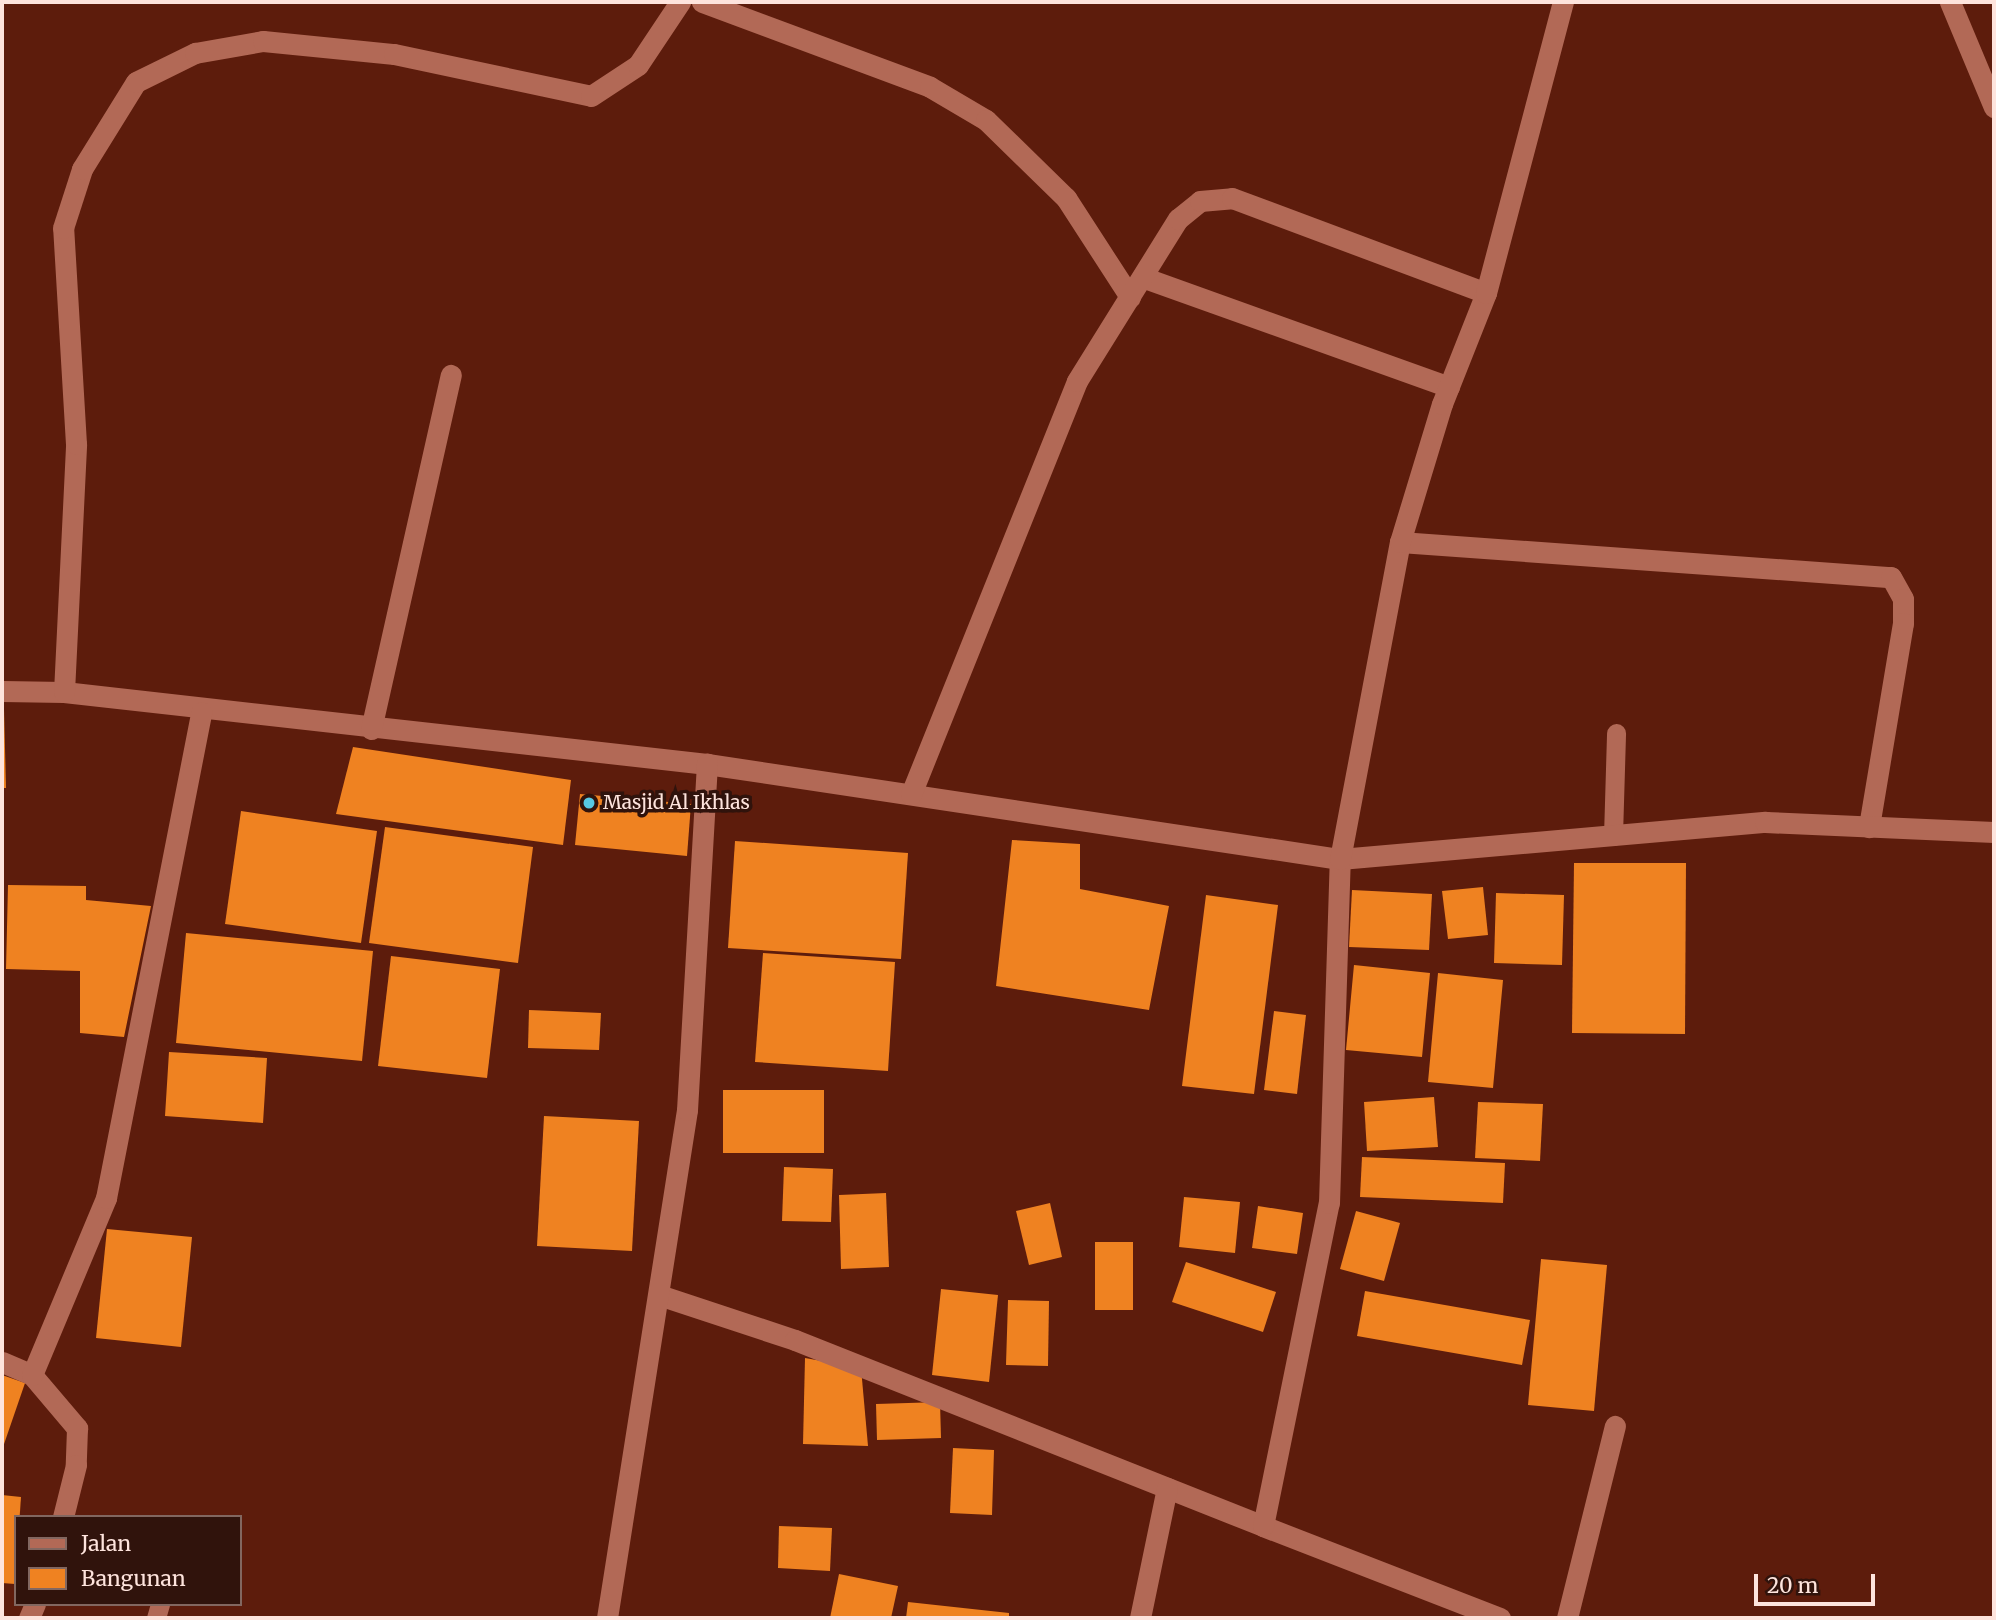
<!DOCTYPE html>
<style>
body{margin:0}
#map{position:relative;width:1996px;height:1620px;overflow:hidden;background:#5d1c0c;font-family:Merriweather,serif}
div>[style]{position:absolute}
.building>*{inset:0;background:#ef8221}
.lane>*{height:19px;margin:-9.5px;padding:0 9.5px;transform-origin:9.5px;border-radius:9.5px;background:#b26956}
.street>*{height:21px;margin:-10.5px;padding:0 10.5px;transform-origin:10.5px;border-radius:10.5px;background:#b26956}
.dots>*{width:19px;height:19px;translate:-50% -50%;box-sizing:border-box;border:4px solid #30130c;border-radius:50%}
span{translate:-50% -50%;white-space:nowrap;text-align:center;line-height:1.15;-webkit-text-stroke:7px #30130c;paint-order:stroke}
.poi-label{font-size:19px;color:#fee4dd}
.left{translate:0 -50%;text-align:left}
.frame{position:absolute;inset:0;border:4px solid #fee4dd;pointer-events:none}
.legend{position:absolute;left:14px;top:1515px;width:228px;height:91px;box-sizing:border-box;background:#30130c;border:2px solid #826760;margin:0;padding:9px 12px;list-style:none;font-size:21px;color:#fee4dd}
.legend li{display:flex;align-items:center;gap:14px;height:35px}
.legend b{width:35px;border:2px solid #826760}
.scale{position:absolute;left:1754px;top:1574px;width:121px;height:32px;box-sizing:border-box;border:4px solid #fee4dd;border-top:0;padding-left:9px;font-size:21px;line-height:24px;white-space:nowrap;color:#fee4dd;-webkit-text-stroke:5px #30130c;paint-order:stroke}
</style>
<div id="map">
<div class="building">
<div style="clip-path:polygon(2px 709px,4px 709px,6px 788px,2px 788px)"></div>
<div style="clip-path:polygon(353px 747px,571px 780px,563px 845px,336px 814px)"></div>
<div style="clip-path:polygon(580px 794px,691px 804px,687px 856px,575px 845px)"></div>
<div style="clip-path:polygon(241px 811px,377px 831px,361px 943px,225px 924px)"></div>
<div style="clip-path:polygon(385px 827px,533px 847px,518px 963px,369px 943px)"></div>
<div style="clip-path:polygon(1012px 840px,1080px 844px,1080px 889px,1169px 906px,1149px 1010px,996px 986px)"></div>
<div style="clip-path:polygon(735px 841px,908px 853px,901px 959px,728px 948px)"></div>
<div style="clip-path:polygon(1574px 863px,1686px 863px,1685px 1034px,1572px 1033px)"></div>
<div style="clip-path:polygon(8px 885px,86px 886px,86px 900px,151px 906px,124px 1037px,80px 1033px,80px 971px,6px 969px)"></div>
<div style="clip-path:polygon(1483px 887px,1488px 935px,1448px 939px,1442px 891px)"></div>
<div style="clip-path:polygon(1352px 890px,1432px 894px,1429px 950px,1349px 947px)"></div>
<div style="clip-path:polygon(1496px 893px,1564px 895px,1562px 965px,1494px 963px)"></div>
<div style="clip-path:polygon(1206px 895px,1278px 905px,1254px 1094px,1182px 1086px)"></div>
<div style="clip-path:polygon(186px 933px,373px 951px,362px 1061px,176px 1043px)"></div>
<div style="clip-path:polygon(763px 953px,895px 962px,888px 1071px,755px 1062px)"></div>
<div style="clip-path:polygon(391px 956px,500px 969px,487px 1078px,378px 1066px)"></div>
<div style="clip-path:polygon(1354px 965px,1430px 973px,1422px 1057px,1346px 1050px)"></div>
<div style="clip-path:polygon(1438px 973px,1503px 980px,1493px 1088px,1428px 1082px)"></div>
<div style="clip-path:polygon(529px 1010px,601px 1013px,599px 1050px,528px 1048px)"></div>
<div style="clip-path:polygon(1274px 1011px,1306px 1015px,1297px 1094px,1264px 1090px)"></div>
<div style="clip-path:polygon(169px 1052px,267px 1058px,263px 1123px,165px 1116px)"></div>
<div style="clip-path:polygon(723px 1090px,824px 1090px,824px 1153px,723px 1153px)"></div>
<div style="clip-path:polygon(1434px 1097px,1438px 1147px,1367px 1151px,1364px 1102px)"></div>
<div style="clip-path:polygon(1478px 1102px,1543px 1104px,1540px 1161px,1475px 1158px)"></div>
<div style="clip-path:polygon(544px 1116px,639px 1121px,632px 1251px,537px 1246px)"></div>
<div style="clip-path:polygon(1362px 1157px,1505px 1163px,1503px 1203px,1360px 1197px)"></div>
<div style="clip-path:polygon(784px 1167px,833px 1169px,831px 1222px,782px 1221px)"></div>
<div style="clip-path:polygon(886px 1193px,889px 1267px,841px 1269px,839px 1195px)"></div>
<div style="clip-path:polygon(1184px 1197px,1240px 1202px,1235px 1253px,1179px 1247px)"></div>
<div style="clip-path:polygon(1050px 1203px,1062px 1257px,1029px 1265px,1016px 1211px)"></div>
<div style="clip-path:polygon(1258px 1206px,1303px 1213px,1297px 1254px,1252px 1248px)"></div>
<div style="clip-path:polygon(1356px 1211px,1400px 1223px,1384px 1281px,1340px 1269px)"></div>
<div style="clip-path:polygon(107px 1229px,192px 1237px,181px 1347px,96px 1338px)"></div>
<div style="clip-path:polygon(1095px 1242px,1133px 1242px,1133px 1310px,1095px 1310px)"></div>
<div style="clip-path:polygon(1541px 1259px,1607px 1265px,1594px 1411px,1528px 1405px)"></div>
<div style="clip-path:polygon(1186px 1262px,1276px 1292px,1263px 1332px,1172px 1302px)"></div>
<div style="clip-path:polygon(941px 1289px,998px 1295px,989px 1382px,932px 1375px)"></div>
<div style="clip-path:polygon(1365px 1291px,1530px 1320px,1522px 1365px,1357px 1336px)"></div>
<div style="clip-path:polygon(1008px 1300px,1049px 1301px,1048px 1366px,1006px 1365px)"></div>
<div style="clip-path:polygon(805px 1358px,861px 1368px,868px 1446px,803px 1444px)"></div>
<div style="clip-path:polygon(2px 1375px,25px 1383px,2px 1450px)"></div>
<div style="clip-path:polygon(940px 1402px,941px 1438px,877px 1440px,876px 1404px)"></div>
<div style="clip-path:polygon(953px 1448px,994px 1450px,992px 1515px,950px 1513px)"></div>
<div style="clip-path:polygon(2px 1495px,21px 1497px,15px 1584px,2px 1583px)"></div>
<div style="clip-path:polygon(779px 1526px,832px 1528px,830px 1571px,778px 1568px)"></div>
<div style="clip-path:polygon(839px 1574px,898px 1586px,891px 1618px,830px 1618px)"></div>
<div style="clip-path:polygon(908px 1602px,1009px 1613px,1009px 1618px,906px 1618px)"></div>
</div>
<div class="lane">
<div style="left:1613px;top:836px;width:103px;rotate:-88.3deg"></div>
<div style="left:156px;top:1618px;width:15px;rotate:-74deg"></div>
</div>
<div class="street">
<div style="left:702px;top:2px;width:243px;rotate:20.4deg"></div>
<div style="left:930px;top:87px;width:65px;rotate:30.5deg"></div>
<div style="left:986px;top:120px;width:112px;rotate:44.3deg"></div>
<div style="left:1066px;top:198px;width:118px;rotate:57.1deg"></div>
<div style="left:1950px;top:2px;width:114px;rotate:67.3deg"></div>
<div style="left:1142px;top:277px;width:326px;rotate:19.7deg"></div>
<div style="left:1400px;top:542px;width:492px;rotate:4.1deg"></div>
<div style="left:1891px;top:577px;width:25px;rotate:61deg"></div>
<div style="left:1903px;top:599px;width:24px;rotate:90deg"></div>
<div style="left:1903px;top:623px;width:207px;rotate:99.5deg"></div>
<div style="left:2px;top:691px;width:62px;rotate:0.9deg"></div>
<div style="left:64px;top:692px;width:647px;rotate:6.39deg"></div>
<div style="left:707px;top:764px;width:640px;rotate:8.54deg"></div>
<div style="left:1340px;top:859px;width:427px;rotate:-5deg"></div>
<div style="left:1765px;top:822px;width:229px;rotate:2.5deg"></div>
<div style="left:64px;top:692px;width:248px;rotate:-87.2deg"></div>
<div style="left:76px;top:444px;width:216px;rotate:-93.4deg"></div>
<div style="left:63px;top:228px;width:62px;rotate:-72.1deg"></div>
<div style="left:82px;top:169px;width:102px;rotate:-58.2deg"></div>
<div style="left:136px;top:82px;width:66px;rotate:-26.2deg"></div>
<div style="left:195px;top:53px;width:69px;rotate:-10deg"></div>
<div style="left:263px;top:41px;width:132px;rotate:5.7deg"></div>
<div style="left:394px;top:54px;width:201px;rotate:12deg"></div>
<div style="left:591px;top:96px;width:56px;rotate:-33.4deg"></div>
<div style="left:638px;top:65px;width:76px;rotate:-56.3deg"></div>
<div style="left:371px;top:729px;width:363px;rotate:-77.3deg"></div>
<div style="left:911px;top:794px;width:445px;rotate:-68.1deg"></div>
<div style="left:1077px;top:381px;width:191px;rotate:-58.1deg"></div>
<div style="left:1178px;top:219px;width:28px;rotate:-39deg"></div>
<div style="left:1200px;top:201px;width:32px;rotate:-5deg"></div>
<div style="left:1232px;top:198px;width:271px;rotate:20.5deg"></div>
<div style="left:659px;top:1295px;width:143px;rotate:18.3deg"></div>
<div style="left:795px;top:1340px;width:504px;rotate:21.67deg"></div>
<div style="left:2px;top:1362px;width:33px;rotate:23deg"></div>
<div style="left:32px;top:1375px;width:70px;rotate:49.7deg"></div>
<div style="left:77px;top:1428px;width:37px;rotate:92deg"></div>
<div style="left:76px;top:1465px;width:54px;rotate:104deg"></div>
<div style="left:32px;top:1375px;width:192px;rotate:-67.3deg"></div>
<div style="left:106px;top:1198px;width:495px;rotate:-78.9deg"></div>
<div style="left:29px;top:1618px;width:15px;rotate:-67deg"></div>
<div style="left:607px;top:1618px;width:514px;rotate:-81.05deg"></div>
<div style="left:687px;top:1110px;width:347px;rotate:-86.7deg"></div>
<div style="left:1140px;top:1618px;width:133px;rotate:-78.3deg"></div>
<div style="left:1500px;top:1618px;width:254px;rotate:-158.8deg"></div>
<div style="left:1263px;top:1526px;width:330px;rotate:-78.5deg"></div>
<div style="left:1329px;top:1203px;width:344px;rotate:-88.2deg"></div>
<div style="left:1340px;top:859px;width:323px;rotate:-79.3deg"></div>
<div style="left:1400px;top:542px;width:144px;rotate:-73.1deg"></div>
<div style="left:1442px;top:404px;width:119px;rotate:-68.4deg"></div>
<div style="left:1486px;top:293px;width:301px;rotate:-75.2deg"></div>
<div style="left:1567px;top:1618px;width:198px;rotate:-76deg"></div>
</div>
<div class="dots">
<div style="left:589px;top:803px;background:#57c9e3"></div>
</div>
<div class="poi-label">
<span class="left" style="left:603px;top:803px">Masjid Al Ikhlas</span>
</div>
<div class="frame"></div>
<ul class="legend">
<li><b style="height:9px;background:#b26956"></b>Jalan</li>
<li><b style="height:19px;background:#ef8221"></b>Bangunan</li>
</ul>
<div class="scale">20 m</div>
</div>
